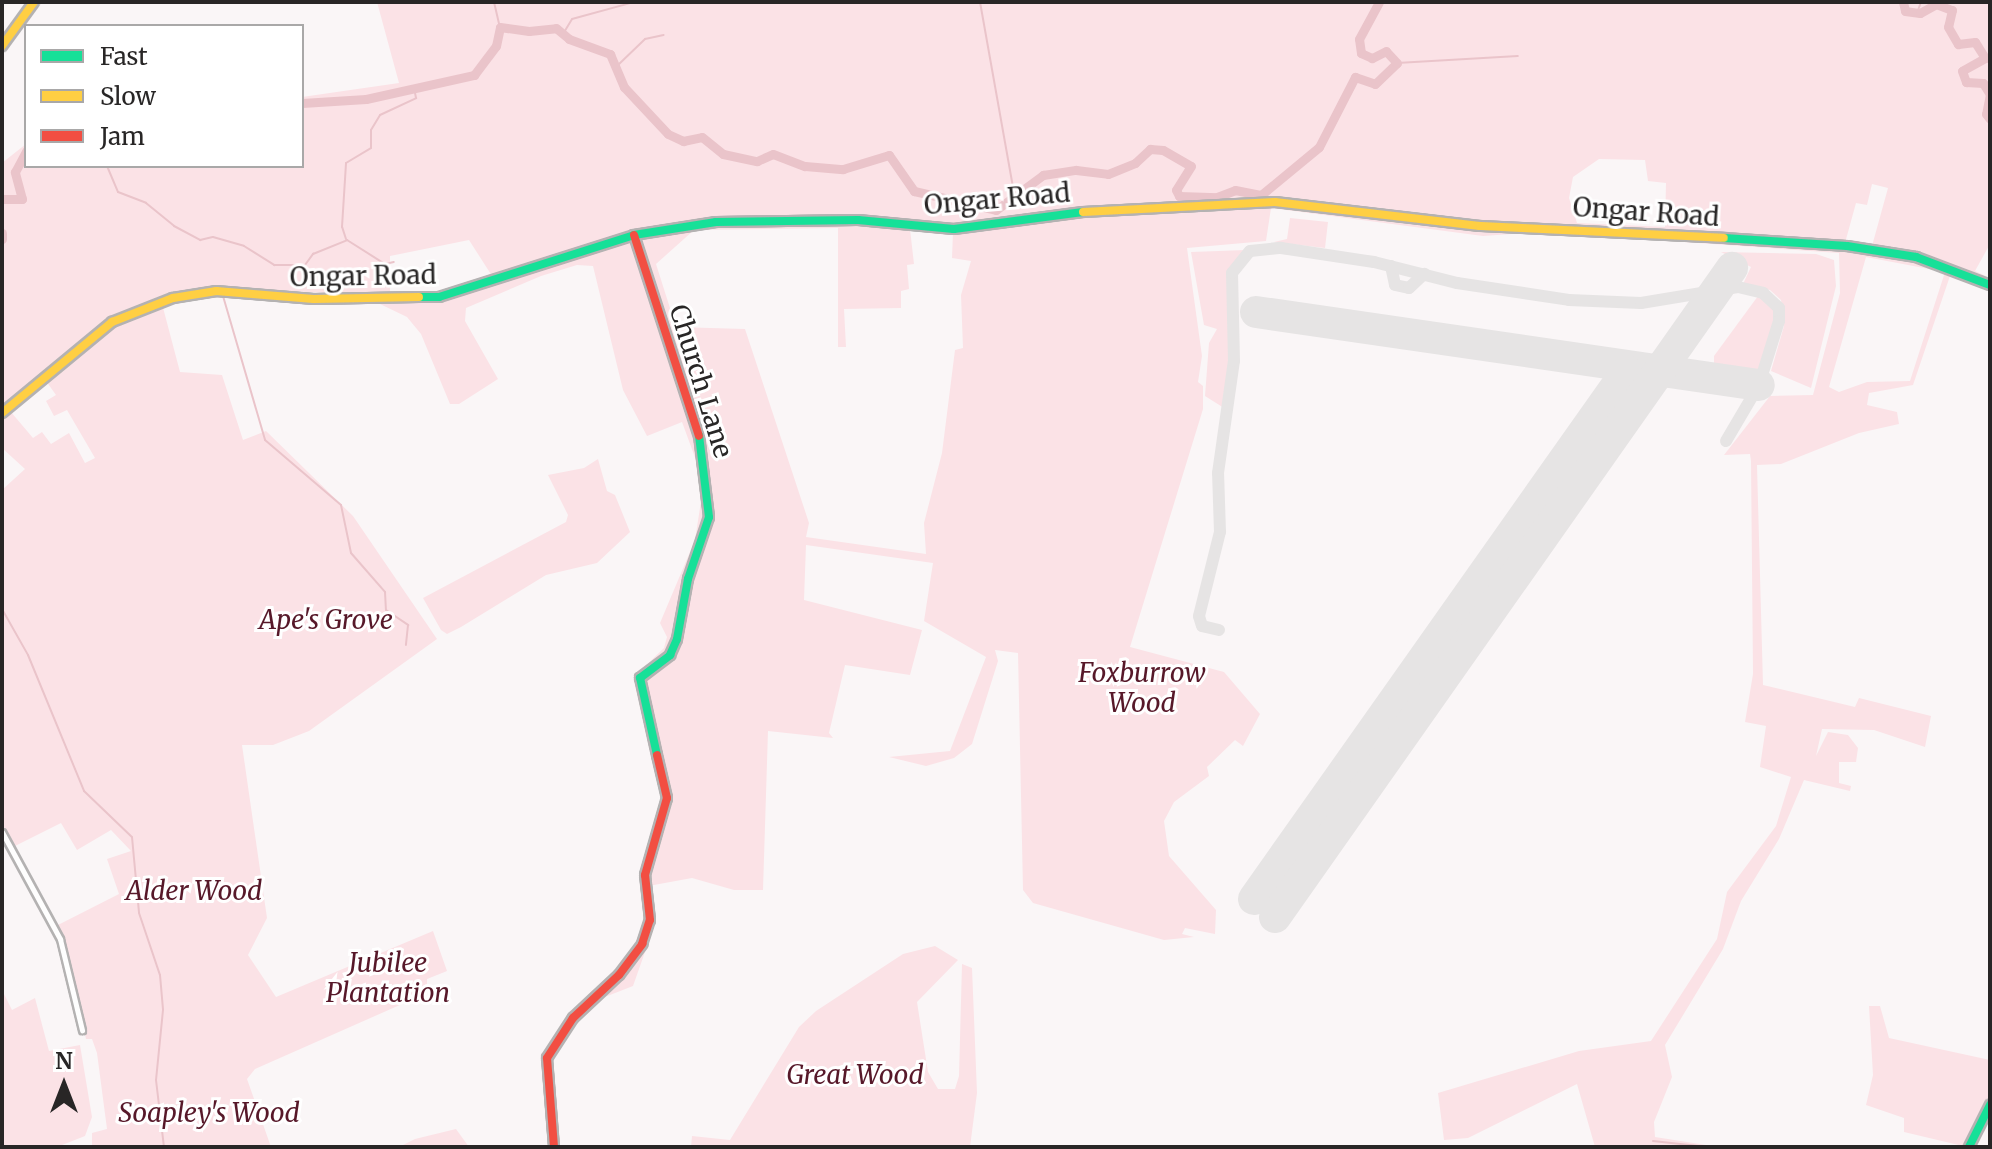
<!DOCTYPE html>
<style>
body{margin:0}
#map{position:relative;width:1992px;height:1149px;overflow:hidden;background:#faf6f7;font-family:Merriweather,serif}
div>[style]{position:absolute}
.green>*{inset:0;background:#fbe2e6}
.stream>*{height:2px;margin:-1px;padding:0 1px;transform-origin:1px;border-radius:1px;background:#eac4ca}
.river>*{height:9px;margin:-4.5px;padding:0 4.5px;transform-origin:4.5px;border-radius:4.5px;background:#eac4ca}
.taxiway>*{height:12px;margin:-6px;padding:0 6px;transform-origin:6px;border-radius:6px;background:#e6e4e4}
.runway>*{height:32px;margin:-16px;padding:0 16px;transform-origin:16px;border-radius:16px;background:#e6e4e4}
.roads{filter:drop-shadow(2px 0 #b4b2b2) drop-shadow(-2px 0 #b4b2b2) drop-shadow(0 2px #b4b2b2) drop-shadow(0 -2px #b4b2b2)}
.street>*{height:5px;margin:-2.5px;padding:0 2.5px;transform-origin:2.5px;border-radius:2.5px;background:#fefefe}
.fast>*{height:8px;margin:-4px;padding:0 4px;transform-origin:4px;border-radius:4px;background:#16e098}
.slow>*{height:8px;margin:-4px;padding:0 4px;transform-origin:4px;border-radius:4px;background:#ffcf43}
.jam>*{height:8px;margin:-4px;padding:0 4px;transform-origin:4px;border-radius:4px;background:#f24e42}
span{translate:-50% -50%;white-space:nowrap;text-align:center;line-height:1.15;-webkit-text-stroke:6px #fff;paint-order:stroke}
.street-label{font-size:26px;color:#282626}
.park-label{font-size:26px;color:#571829;font-style:italic}
.frame{position:absolute;inset:0;border:4px solid #282626;pointer-events:none}
.legend{position:absolute;left:24px;top:24px;width:280px;height:144px;box-sizing:border-box;background:#fff;border:2px solid #a9a8a8;margin:0;padding:10px 14px;list-style:none;font-size:24px;color:#282626}
.legend li{display:flex;align-items:center;gap:16px;height:40px}
.legend b{width:40px;border:2px solid #a9a8a8}
.north{position:absolute;left:24px;top:1045px;width:80px;height:80px;-webkit-text-stroke:6px #fff;paint-order:stroke;rotate:0deg;font-size:22px;font-weight:700;line-height:32px;text-align:center;color:#282626}
.north::after{content:'';display:block;margin:auto;width:28px;height:36px;background:#282626;clip-path:polygon(50% 0,100% 100%,50% 72%,0 100%)}
</style>
<div id="map">
<div class="green">
<div style="clip-path:polygon(evenodd,377px 2px,1990px 2px,1990px 244px,1975px 271px,1990px 278px,1990px 288px,1951px 273px,1913px 385px,1869px 393px,1867px 405px,1897px 412px,1899px 424px,1859px 433px,1781px 464px,1757px 465px,1763px 685px,1855px 707px,1859px 698px,1931px 716px,1925px 747px,1874px 730px,1822px 729px,1816px 756px,1828px 732px,1848px 735px,1858px 748px,1856px 762px,1839px 762px,1839px 783px,1851px 786px,1850px 791px,1804px 780px,1779px 839px,1741px 901px,1723px 949px,1665px 1045px,1672px 1077px,1654px 1122px,1655px 1137px,1719px 1147px,1595px 1147px,1577px 1084px,1468px 1138px,1444px 1140px,1438px 1093px,1579px 1051px,1651px 1041px,1717px 939px,1727px 892px,1776px 826px,1791px 777px,1760px 767px,1766px 726px,1745px 722px,1753px 674px,1751px 461px,1750px 454px,1724px 455px,1770px 396px,1813px 395px,1840px 293px,1839px 253px,1542px 232px,1483px 236px,1271px 208px,1266px 241px,1187px 248px,1202px 356px,1198px 382px,1203px 386px,1203px 409px,1130px 647px,1224px 672px,1260px 714px,1243px 746px,1235px 740px,1207px 767px,1209px 776px,1174px 802px,1164px 821px,1169px 856px,1216px 910px,1215px 934px,1185px 928px,1182px 934px,1194px 937px,1164px 940px,1033px 903px,1023px 890px,1018px 653px,995px 650px,998px 661px,972px 744px,954px 758px,926px 766px,889px 757px,950px 751px,986px 657px,924px 621px,933px 563px,806px 545px,804px 600px,922px 630px,910px 675px,845px 665px,829px 733px,833px 738px,768px 731px,763px 890px,734px 890px,692px 878px,643px 887px,665px 797px,638px 684px,640px 671px,664px 648px,667px 637px,660px 623px,695px 540px,704px 482px,682px 422px,647px 436px,623px 390px,593px 266px,577px 265px,541px 276px,466px 308px,465px 321px,498px 379px,459px 404px,450px 404px,421px 334px,407px 317px,380px 304px,468px 293px,570px 257px,494px 279px,469px 240px,390px 256px,390px 296px,221px 288px,161px 300px,180px 372px,222px 375px,243px 440px,266px 431px,353px 516px,437px 639px,309px 731px,273px 745px,242px 745px,267px 918px,248px 955px,276px 997px,433px 931px,447px 971px,427px 979px,427px 993px,255px 1069px,247px 1079px,271px 1147px,92px 1147px,92px 1133px,107px 1129px,97px 1053px,92px 1039px,86px 1039px,72px 967px,56px 926px,119px 894px,107px 859px,131px 851px,111px 830px,77px 850px,61px 823px,13px 847px,2px 826px,2px 490px,25px 469px,2px 448px,2px 163px,26px 144px,26px 166px,302px 166px,302px 97px,399px 83px,377px 2px,1599px 159px,1645px 160px,1648px 181px,1666px 183px,1665px 227px,1577px 223px,1569px 198px,1573px 177px,1599px 159px,377px 2px,1872px 184px,1888px 188px,1872px 246px,1845px 243px,1856px 203px,1867px 205px,1872px 184px,377px 2px,772px 222px,894px 222px,953px 232px,952px 258px,971px 261px,961px 295px,963px 348px,955px 350px,942px 453px,924px 523px,926px 554px,806px 537px,809px 523px,745px 329px,676px 327px,656px 264px,694px 230px,838px 228px,838px 347px,846px 347px,844px 309px,901px 308px,901px 291px,909px 289px,907px 265px,914px 264px,910px 229px,772px 222px,377px 2px,1866px 257px,1945px 272px,1910px 381px,1867px 382px,1839px 392px,1829px 387px,1866px 257px,377px 2px,41px 374px,56px 395px,46px 401px,54px 416px,67px 410px,95px 458px,85px 463px,69px 433px,51px 444px,42px 432px,33px 438px,5px 405px,41px 374px)"></div>
<div style="clip-path:polygon(1290px 218px,1328px 222px,1325px 248px,1274px 242px,1287px 239px)"></div>
<div style="clip-path:polygon(1246px 250px,1228px 271px,1231px 348px,1224px 408px,1205px 396px,1209px 343px,1217px 329px,1204px 325px,1191px 252px)"></div>
<div style="clip-path:polygon(1721px 252px,1816px 254px,1834px 260px,1836px 286px,1811px 388px,1771px 371px,1784px 326px,1781px 300px,1770px 290px,1743px 284px,1751px 267px)"></div>
<div style="clip-path:polygon(1758px 296px,1774px 304px,1777px 315px,1761px 371px,1714px 363px,1714px 356px)"></div>
<div style="clip-path:polygon(598px 459px,607px 491px,615px 495px,630px 532px,597px 563px,546px 575px,461px 627px,447px 634px,441px 630px,423px 598px,566px 522px,568px 515px,548px 475px,584px 468px)"></div>
<div style="clip-path:polygon(651px 935px,633px 986px,592px 1002px,622px 976px)"></div>
<div style="clip-path:polygon(935px 946px,958px 960px,917px 1002px,928px 1072px,938px 1089px,955px 1089px,959px 1076px,962px 964px,972px 968px,977px 1093px,970px 1147px,691px 1147px,692px 1136px,730px 1140px,799px 1027px,816px 1011px,903px 954px)"></div>
<div style="clip-path:polygon(2px 990px,12px 1010px,35px 998px,49px 1051px,80px 1045px,92px 1117px,85px 1136px,57px 1147px,2px 1147px)"></div>
<div style="clip-path:polygon(1869px 1006px,1880px 1006px,1889px 1038px,1990px 1060px,1990px 1101px,1967px 1147px,1904px 1132px,1904px 1118px,1866px 1105px,1873px 1075px)"></div>
<div style="clip-path:polygon(456px 1129px,469px 1147px,399px 1147px,415px 1139px)"></div>
</div>
<div class="stream">
<div style="left:494px;top:2px;width:26px;rotate:77deg"></div>
<div style="left:980px;top:2px;width:193px;rotate:79.9deg"></div>
<div style="left:1917px;top:13px;width:12px;rotate:-70deg"></div>
<div style="left:563px;top:34px;width:17px;rotate:-59deg"></div>
<div style="left:572px;top:19px;width:64px;rotate:-15.3deg"></div>
<div style="left:1397px;top:63px;width:121px;rotate:-3.3deg"></div>
<div style="left:617px;top:66px;width:39px;rotate:-44deg"></div>
<div style="left:645px;top:39px;width:19px;rotate:-12deg"></div>
<div style="left:107px;top:166px;width:28px;rotate:67deg"></div>
<div style="left:118px;top:192px;width:30px;rotate:21deg"></div>
<div style="left:146px;top:203px;width:36px;rotate:39deg"></div>
<div style="left:174px;top:226px;width:30px;rotate:28deg"></div>
<div style="left:200px;top:240px;width:13px;rotate:-13deg"></div>
<div style="left:213px;top:237px;width:32px;rotate:16deg"></div>
<div style="left:244px;top:246px;width:36px;rotate:32deg"></div>
<div style="left:274px;top:265px;width:31px"></div>
<div style="left:305px;top:265px;width:14px;rotate:-54deg"></div>
<div style="left:313px;top:254px;width:37px;rotate:-22deg"></div>
<div style="left:347px;top:240px;width:45px;rotate:32.3deg"></div>
<div style="left:385px;top:264px;width:9px;rotate:-13deg"></div>
<div style="left:346px;top:239px;width:13px;rotate:-108deg"></div>
<div style="left:342px;top:227px;width:64px;rotate:-86.4deg"></div>
<div style="left:346px;top:163px;width:29px;rotate:-31deg"></div>
<div style="left:371px;top:148px;width:18px;rotate:-90deg"></div>
<div style="left:371px;top:130px;width:17px;rotate:-59deg"></div>
<div style="left:380px;top:115px;width:40px;rotate:-25deg"></div>
<div style="left:416px;top:98px;width:10px;rotate:-101deg"></div>
<div style="left:223px;top:296px;width:150px;rotate:73.7deg"></div>
<div style="left:265px;top:440px;width:100px;rotate:40.5deg"></div>
<div style="left:341px;top:505px;width:49px;rotate:78.2deg"></div>
<div style="left:351px;top:553px;width:52px;rotate:48.9deg"></div>
<div style="left:385px;top:592px;width:18px;rotate:87deg"></div>
<div style="left:386px;top:610px;width:27px;rotate:34deg"></div>
<div style="left:408px;top:625px;width:20px;rotate:96deg"></div>
<div style="left:2px;top:397px;width:1px"></div>
<div style="left:2px;top:609px;width:53px;rotate:60.5deg"></div>
<div style="left:28px;top:655px;width:147px;rotate:67.6deg"></div>
<div style="left:84px;top:791px;width:66px;rotate:43.8deg"></div>
<div style="left:132px;top:837px;width:76px;rotate:84.7deg"></div>
<div style="left:139px;top:913px;width:65px;rotate:71.3deg"></div>
<div style="left:160px;top:975px;width:35px;rotate:85deg"></div>
<div style="left:163px;top:1010px;width:70px;rotate:95.7deg"></div>
<div style="left:156px;top:1080px;width:67px;rotate:83.2deg"></div>
<div style="left:1653px;top:1141px;width:55px;rotate:6.2deg"></div>
</div>
<div class="river">
<div style="left:1903px;top:2px;width:9px;rotate:77deg"></div>
<div style="left:1905px;top:11px;width:15px;rotate:8deg"></div>
<div style="left:1920px;top:13px;width:18px;rotate:-29deg"></div>
<div style="left:1936px;top:4px;width:17px;rotate:21deg"></div>
<div style="left:1952px;top:10px;width:17px;rotate:103deg"></div>
<div style="left:1948px;top:27px;width:20px;rotate:60deg"></div>
<div style="left:1958px;top:44px;width:17px;rotate:-7deg"></div>
<div style="left:1975px;top:42px;width:19px;rotate:58deg"></div>
<div style="left:1985px;top:58px;width:26px;rotate:151deg"></div>
<div style="left:1962px;top:71px;width:12px;rotate:70deg"></div>
<div style="left:1966px;top:82px;width:17px;rotate:3deg"></div>
<div style="left:1983px;top:83px;width:13px;rotate:58deg"></div>
<div style="left:1990px;top:94px;width:20px;rotate:101deg"></div>
<div style="left:1986px;top:114px;width:6px;rotate:51deg"></div>
<div style="left:302px;top:103px;width:64px;rotate:-3.6deg"></div>
<div style="left:366px;top:99px;width:111px;rotate:-12.5deg"></div>
<div style="left:474px;top:75px;width:36px;rotate:-53deg"></div>
<div style="left:496px;top:46px;width:19px;rotate:-78deg"></div>
<div style="left:500px;top:27px;width:29px;rotate:8deg"></div>
<div style="left:529px;top:31px;width:27px;rotate:-6deg"></div>
<div style="left:556px;top:28px;width:17px;rotate:40deg"></div>
<div style="left:569px;top:39px;width:44px;rotate:20.1deg"></div>
<div style="left:610px;top:54px;width:36px;rotate:67deg"></div>
<div style="left:624px;top:87px;width:64px;rotate:46.9deg"></div>
<div style="left:668px;top:134px;width:17px;rotate:25deg"></div>
<div style="left:683px;top:141px;width:19px;rotate:-12deg"></div>
<div style="left:702px;top:137px;width:27px;rotate:39deg"></div>
<div style="left:723px;top:154px;width:35px;rotate:12deg"></div>
<div style="left:757px;top:161px;width:17px;rotate:-24deg"></div>
<div style="left:773px;top:154px;width:34px;rotate:21deg"></div>
<div style="left:805px;top:166px;width:38px;rotate:5deg"></div>
<div style="left:843px;top:169px;width:48px;rotate:-16.9deg"></div>
<div style="left:889px;top:155px;width:44px;rotate:55.2deg"></div>
<div style="left:914px;top:191px;width:84px;rotate:13deg"></div>
<div style="left:996px;top:210px;width:59px;rotate:-36.7deg"></div>
<div style="left:1043px;top:175px;width:33px;rotate:-9deg"></div>
<div style="left:1076px;top:170px;width:32px;rotate:7deg"></div>
<div style="left:1108px;top:174px;width:29px;rotate:-22deg"></div>
<div style="left:1135px;top:163px;width:21px;rotate:-43deg"></div>
<div style="left:1150px;top:149px;width:13px;rotate:4deg"></div>
<div style="left:1163px;top:150px;width:32px;rotate:30deg"></div>
<div style="left:1191px;top:166px;width:28px;rotate:122deg"></div>
<div style="left:1176px;top:190px;width:7px;rotate:63deg"></div>
<div style="left:1179px;top:196px;width:38px;rotate:2deg"></div>
<div style="left:1217px;top:197px;width:19px;rotate:-21deg"></div>
<div style="left:1235px;top:190px;width:26px;rotate:11deg"></div>
<div style="left:1261px;top:195px;width:75px;rotate:-39.6deg"></div>
<div style="left:1319px;top:147px;width:79px;rotate:-62.8deg"></div>
<div style="left:1355px;top:77px;width:21px;rotate:19deg"></div>
<div style="left:1375px;top:84px;width:30px;rotate:-44deg"></div>
<div style="left:1397px;top:63px;width:16px;rotate:-133deg"></div>
<div style="left:1386px;top:51px;width:16px;rotate:153deg"></div>
<div style="left:1372px;top:58px;width:12px;rotate:-156deg"></div>
<div style="left:1361px;top:53px;width:14px;rotate:-98deg"></div>
<div style="left:1359px;top:39px;width:42px;rotate:-61.6deg"></div>
<div style="left:2px;top:199px;width:20px"></div>
<div style="left:22px;top:199px;width:28px;rotate:-105deg"></div>
<div style="left:15px;top:172px;width:24px;rotate:-62deg"></div>
<div style="left:2px;top:233px;width:6px;rotate:90deg"></div>
</div>
<div class="taxiway">
<div style="left:1391px;top:266px;width:19px;rotate:78deg"></div>
<div style="left:1395px;top:285px;width:14px;rotate:12deg"></div>
<div style="left:1409px;top:288px;width:21px;rotate:-43deg"></div>
<div style="left:1219px;top:630px;width:17px;rotate:-167deg"></div>
<div style="left:1202px;top:626px;width:10px;rotate:-107deg"></div>
<div style="left:1199px;top:616px;width:87px;rotate:-76deg"></div>
<div style="left:1220px;top:532px;width:59px;rotate:-91.9deg"></div>
<div style="left:1218px;top:473px;width:113px;rotate:-81.9deg"></div>
<div style="left:1234px;top:361px;width:88px;rotate:-91.3deg"></div>
<div style="left:1232px;top:273px;width:28px;rotate:-51deg"></div>
<div style="left:1250px;top:251px;width:31px;rotate:-6deg"></div>
<div style="left:1281px;top:248px;width:94px;rotate:8.6deg"></div>
<div style="left:1374px;top:262px;width:86px;rotate:14.2deg"></div>
<div style="left:1457px;top:283px;width:113px;rotate:8.6deg"></div>
<div style="left:1569px;top:300px;width:72px;rotate:2.4deg"></div>
<div style="left:1641px;top:303px;width:98px;rotate:-9.4deg"></div>
<div style="left:1738px;top:287px;width:26px;rotate:13deg"></div>
<div style="left:1763px;top:293px;width:22px;rotate:43deg"></div>
<div style="left:1779px;top:308px;width:13px;rotate:90deg"></div>
<div style="left:1779px;top:321px;width:67px;rotate:107.4deg"></div>
<div style="left:1759px;top:385px;width:65px;rotate:120.5deg"></div>
</div>
<div class="runway">
<div style="left:1256px;top:312px;width:508px;rotate:8.26deg"></div>
<div style="left:1254px;top:899px;width:646px;rotate:-54.76deg"></div>
<div style="left:1275px;top:917px;width:794px;rotate:-54.85deg"></div>
</div>
<div class="roads">
<div class="street">
<div style="left:2px;top:832px;width:122px;rotate:61.5deg"></div>
<div style="left:60px;top:939px;width:94px;rotate:76.4deg"></div>
</div>
<div class="fast">
<div style="left:1724px;top:238px;width:123px;rotate:3.7deg"></div>
<div style="left:1847px;top:246px;width:70px;rotate:9.1deg"></div>
<div style="left:1916px;top:257px;width:79px;rotate:20.7deg"></div>
<div style="left:419px;top:297px;width:20px"></div>
<div style="left:439px;top:297px;width:205px;rotate:-17.6deg"></div>
<div style="left:634px;top:235px;width:83px;rotate:-9deg"></div>
<div style="left:716px;top:222px;width:142px;rotate:-0.8deg"></div>
<div style="left:858px;top:220px;width:96px;rotate:5.4deg"></div>
<div style="left:954px;top:229px;width:130px;rotate:-7.5deg"></div>
<div style="left:657px;top:755px;width:79px;rotate:-102.4deg"></div>
<div style="left:640px;top:678px;width:38px;rotate:-37deg"></div>
<div style="left:670px;top:655px;width:17px;rotate:-66deg"></div>
<div style="left:677px;top:639px;width:61px;rotate:-79.6deg"></div>
<div style="left:688px;top:579px;width:65px;rotate:-71.3deg"></div>
<div style="left:709px;top:517px;width:82px;rotate:-97deg"></div>
<div style="left:1969px;top:1147px;width:47px;rotate:-63.4deg"></div>
</div>
<div class="slow">
<div style="left:2px;top:46px;width:54px;rotate:-54deg"></div>
<div style="left:1083px;top:212px;width:192px;rotate:-3deg"></div>
<div style="left:1275px;top:202px;width:206px;rotate:6.7deg"></div>
<div style="left:1480px;top:226px;width:244px;rotate:2.8deg"></div>
<div style="left:2px;top:413px;width:143px;rotate:-39.6deg"></div>
<div style="left:112px;top:322px;width:66px;rotate:-21.5deg"></div>
<div style="left:173px;top:298px;width:44px;rotate:-9.2deg"></div>
<div style="left:216px;top:291px;width:98px;rotate:4.7deg"></div>
<div style="left:314px;top:299px;width:105px;rotate:-1.1deg"></div>
</div>
<div class="jam">
<div style="left:634px;top:235px;width:211px;rotate:72.1deg"></div>
<div style="left:554px;top:1147px;width:89px;rotate:-94.5deg"></div>
<div style="left:547px;top:1058px;width:48px;rotate:-57deg"></div>
<div style="left:573px;top:1018px;width:63px;rotate:-43.1deg"></div>
<div style="left:619px;top:975px;width:39px;rotate:-53deg"></div>
<div style="left:642px;top:944px;width:25px;rotate:-72deg"></div>
<div style="left:650px;top:920px;width:45px;rotate:-96.3deg"></div>
<div style="left:645px;top:875px;width:80px;rotate:-74.1deg"></div>
<div style="left:667px;top:798px;width:44px;rotate:-103.1deg"></div>
</div>
</div>
<div class="street-label">
<span style="left:997px;top:199px;rotate:-5deg">Ongar Road</span>
<span style="left:1646px;top:212px;rotate:4deg">Ongar Road</span>
<span style="left:363px;top:276px;rotate:-1deg">Ongar Road</span>
<span style="left:701px;top:381px;rotate:73deg">Church Lane</span>
</div>
<div class="park-label">
<span style="left:326px;top:620px">Ape's Grove</span>
<span style="left:1142px;top:688px">Foxburrow<br>Wood</span>
<span style="left:194px;top:891px">Alder Wood</span>
<span style="left:388px;top:978px">Jubilee<br>Plantation</span>
<span style="left:855px;top:1075px">Great Wood</span>
<span style="left:209px;top:1113px">Soapley's Wood</span>
</div>
<div class="frame"></div>
<ul class="legend">
<li><b style="height:10px;background:#16e098"></b>Fast</li>
<li><b style="height:10px;background:#ffcf43"></b>Slow</li>
<li><b style="height:10px;background:#f24e42"></b>Jam</li>
</ul>
<div class="north">N</div>
</div>
